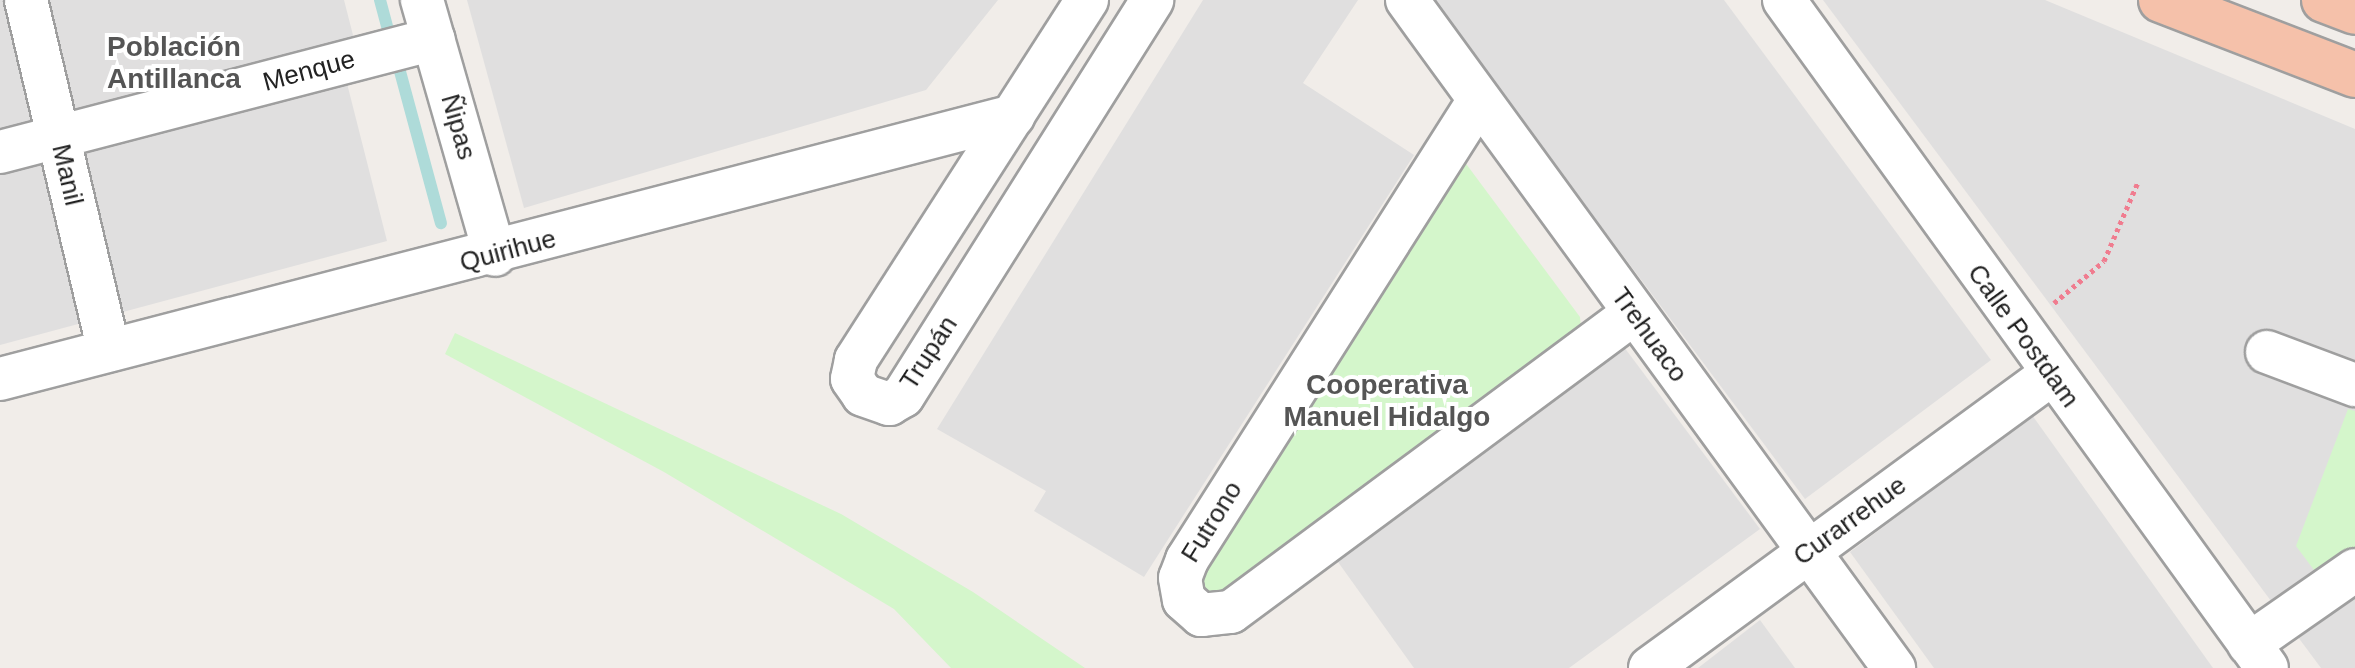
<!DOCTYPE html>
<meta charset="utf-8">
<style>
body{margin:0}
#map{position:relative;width:2355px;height:668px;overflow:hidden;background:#f1ede9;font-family:Helvetica,sans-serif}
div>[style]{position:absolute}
.residential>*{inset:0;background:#e0dfdf}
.park>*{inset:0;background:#d4f6cb}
.stream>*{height:12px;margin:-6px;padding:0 6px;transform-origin:6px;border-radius:6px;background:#aedbd9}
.path>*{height:5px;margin-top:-2.5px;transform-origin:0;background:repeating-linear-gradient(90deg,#f07c8f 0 4px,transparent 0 8px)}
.roads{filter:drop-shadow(2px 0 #9f9f9f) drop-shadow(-2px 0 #9f9f9f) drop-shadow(0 2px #9f9f9f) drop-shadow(0 -2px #9f9f9f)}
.minor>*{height:42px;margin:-21px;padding:0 21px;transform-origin:21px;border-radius:21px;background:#fff}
.major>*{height:44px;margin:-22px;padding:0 22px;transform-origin:22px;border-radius:22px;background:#f5c1aa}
span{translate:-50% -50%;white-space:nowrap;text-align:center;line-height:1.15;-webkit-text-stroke:8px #fff;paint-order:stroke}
.street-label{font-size:26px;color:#222}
.neighbourhood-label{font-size:28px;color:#555;font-weight:700}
</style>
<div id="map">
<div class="residential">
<div style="clip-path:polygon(0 0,344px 0,354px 39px,337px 44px,387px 241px,0 345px)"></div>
<div style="clip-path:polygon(467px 0,998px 0,926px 90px,524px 208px)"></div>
<div style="clip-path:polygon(1203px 0,1358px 0,1303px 83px,1414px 155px,1144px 577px,1034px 511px,1046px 491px,937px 429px)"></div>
<div style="clip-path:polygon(1432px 0,1724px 0,1991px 360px,1805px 499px)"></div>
<div style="clip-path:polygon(1823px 0,2045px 0,2355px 129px,2355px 668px,2321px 668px)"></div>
<div style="clip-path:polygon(1618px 339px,1760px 529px,1569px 668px,1414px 668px,1333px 555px)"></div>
<div style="clip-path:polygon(2032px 415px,2213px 668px,1934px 668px,1850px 552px)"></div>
<div style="clip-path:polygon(1760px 620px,1795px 668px,1698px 668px)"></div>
</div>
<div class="park">
<div style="clip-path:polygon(1464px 161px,1580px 317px,1581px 329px,1226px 595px,1213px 598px,1201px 590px,1199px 576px)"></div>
<div style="clip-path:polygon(455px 333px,841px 514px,973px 592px,1085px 668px,951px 668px,894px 609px,664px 472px,445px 354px)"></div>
<div style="clip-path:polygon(2348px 409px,2355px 411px,2355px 550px,2317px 574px,2296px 546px)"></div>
</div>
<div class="stream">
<div style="left:380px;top:0;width:31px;rotate:75deg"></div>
<div style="left:398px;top:64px;width:165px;rotate:74.9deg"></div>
</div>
<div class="path">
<div style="left:2054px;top:303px;width:65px;rotate:-40deg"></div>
<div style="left:2104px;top:261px;width:86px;rotate:-66.7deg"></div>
</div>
<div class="roads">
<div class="minor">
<div style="left:26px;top:0;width:360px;rotate:76.7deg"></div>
<div style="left:422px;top:0;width:265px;rotate:74deg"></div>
<div style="left:1087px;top:0;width:428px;rotate:122.7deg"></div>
<div style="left:856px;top:360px;width:19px;rotate:102deg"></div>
<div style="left:852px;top:379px;width:19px;rotate:55deg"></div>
<div style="left:863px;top:395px;width:28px;rotate:19deg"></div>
<div style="left:889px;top:404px;width:16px;rotate:-30deg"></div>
<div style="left:903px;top:396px;width:468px;rotate:-57.8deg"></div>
<div style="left:1407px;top:0;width:827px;rotate:53.91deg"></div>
<div style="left:1784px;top:0;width:824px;rotate:54.13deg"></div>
<div style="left:1479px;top:100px;width:545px;rotate:122.41deg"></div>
<div style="left:1187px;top:560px;width:19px;rotate:111deg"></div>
<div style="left:1180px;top:578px;width:22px;rotate:80deg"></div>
<div style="left:1184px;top:600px;width:23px;rotate:41deg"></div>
<div style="left:1201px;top:615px;width:30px;rotate:-6deg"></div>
<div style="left:1231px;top:612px;width:500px;rotate:-36.55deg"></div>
<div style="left:0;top:152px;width:448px;rotate:-14.6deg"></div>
<div style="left:2267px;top:352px;width:94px;rotate:20.6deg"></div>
<div style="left:0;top:379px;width:1047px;rotate:-14.55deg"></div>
<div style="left:2249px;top:644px;width:129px;rotate:-34.9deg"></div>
<div style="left:1650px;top:668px;width:497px;rotate:-36.2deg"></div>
</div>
<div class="major">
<div style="left:2161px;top:0;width:208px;rotate:21.1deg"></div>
<div style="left:2324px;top:0;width:33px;rotate:21deg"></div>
</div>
</div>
<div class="street-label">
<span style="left:309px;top:71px;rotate:-15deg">Menque</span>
<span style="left:458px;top:127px;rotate:74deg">Ñipas</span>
<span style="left:67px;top:175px;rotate:77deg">Manil</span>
<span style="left:508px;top:251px;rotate:-15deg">Quirihue</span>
<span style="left:1649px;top:335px;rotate:54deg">Trehuaco</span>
<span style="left:2023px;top:336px;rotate:54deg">Calle Postdam</span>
<span style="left:929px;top:353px;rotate:-57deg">Trupán</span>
<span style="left:1850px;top:521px;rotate:-36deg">Curarrehue</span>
<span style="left:1212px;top:522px;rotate:-58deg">Futrono</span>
</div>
<div class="neighbourhood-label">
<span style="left:174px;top:63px">Población<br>Antillanca</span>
<span style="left:1387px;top:401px">Cooperativa<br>Manuel Hidalgo</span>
</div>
</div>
